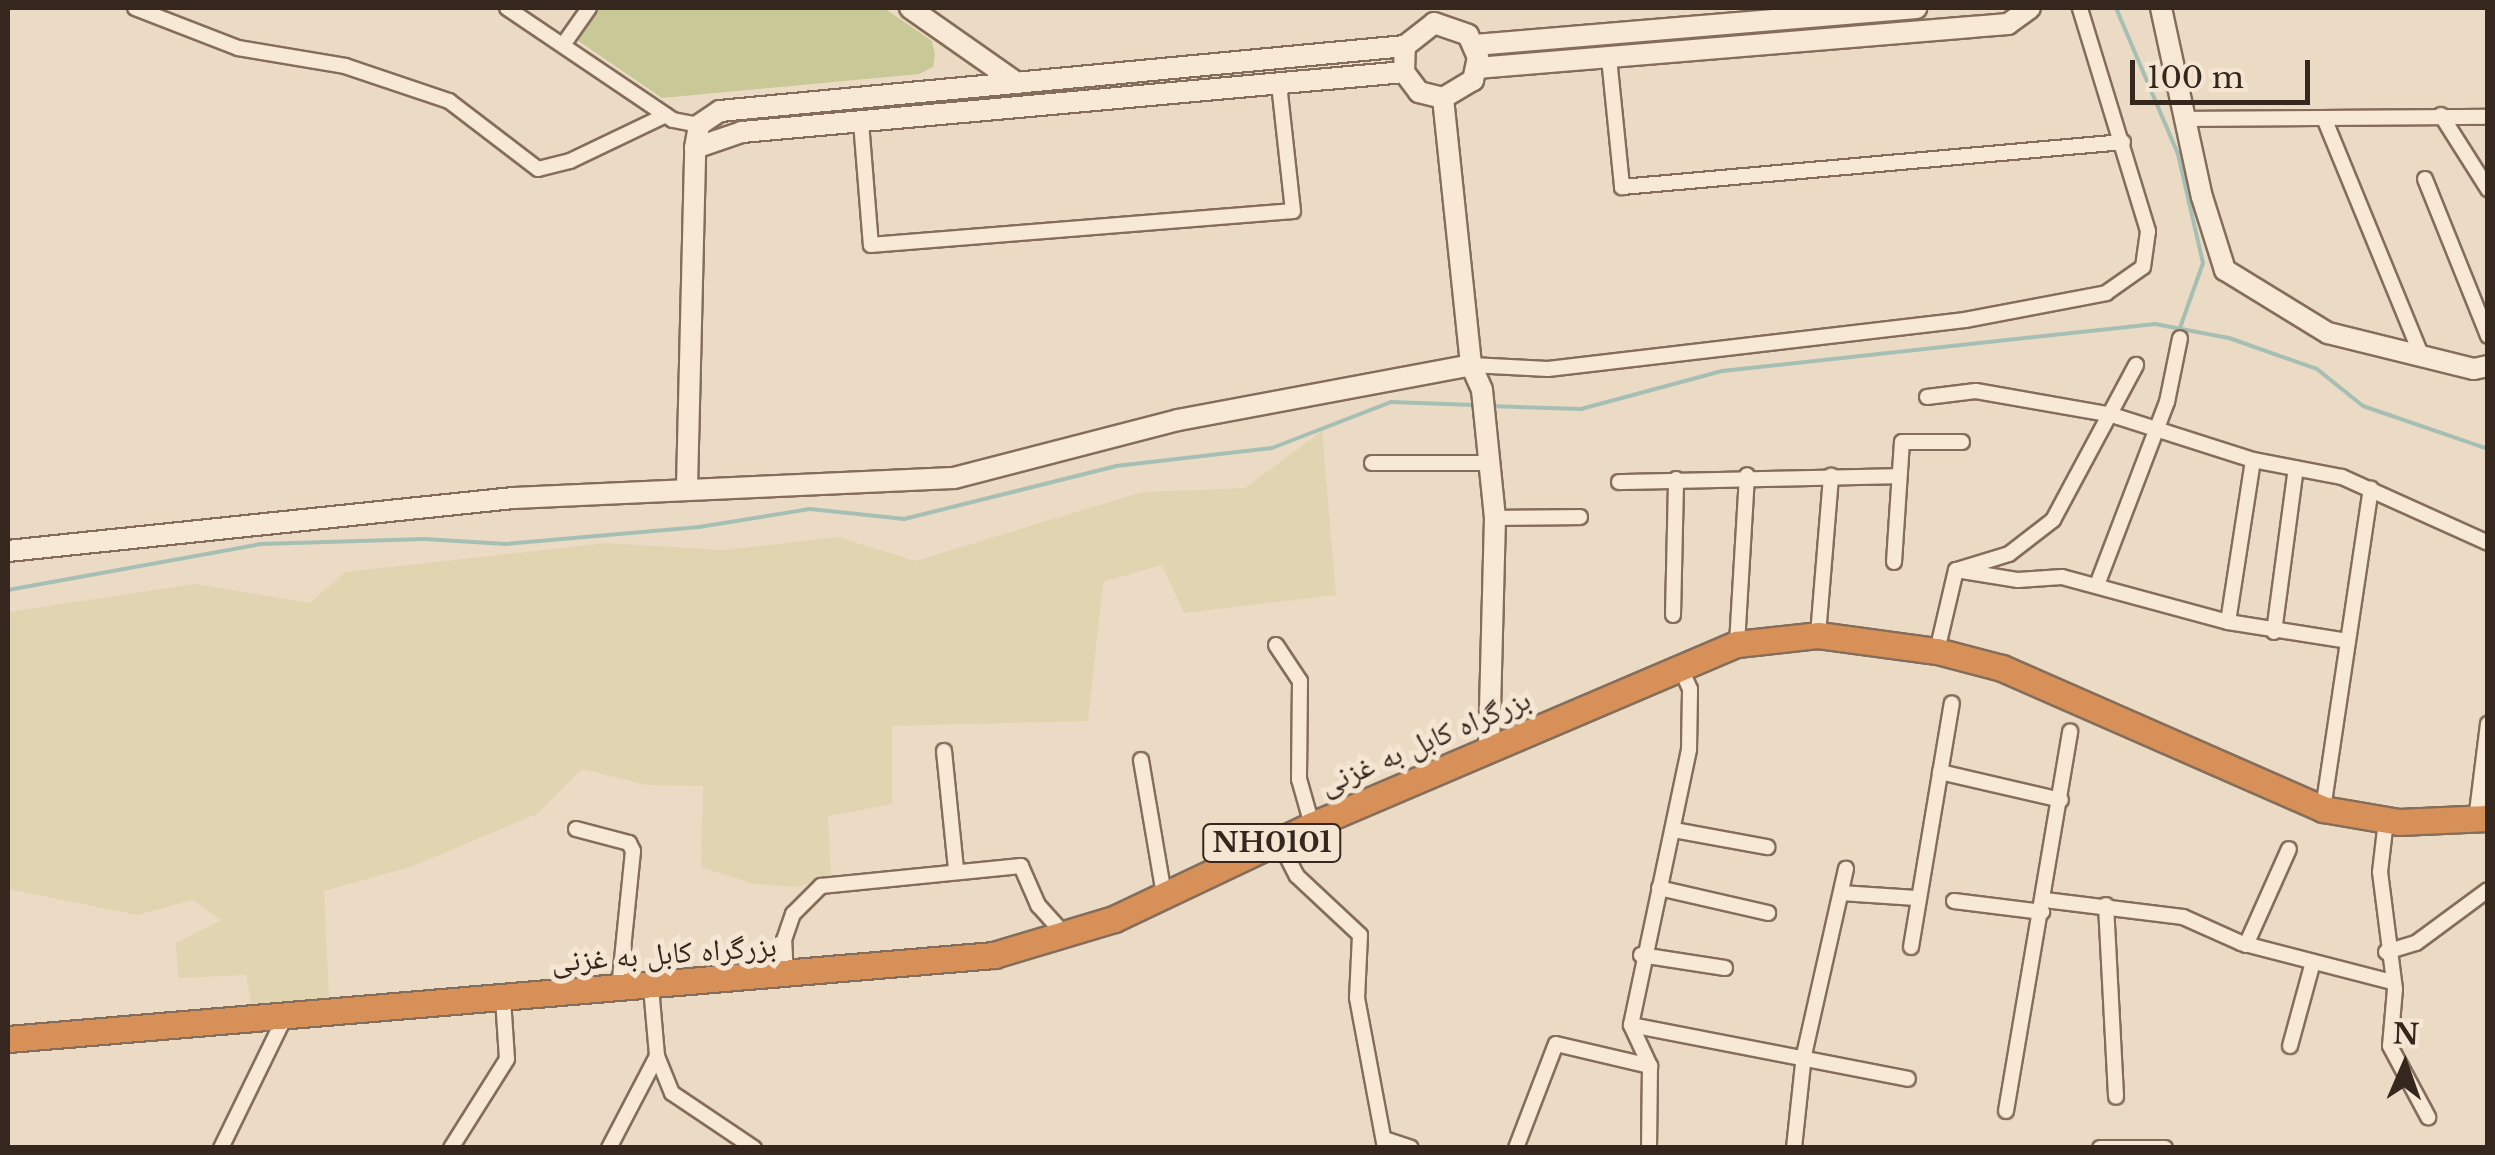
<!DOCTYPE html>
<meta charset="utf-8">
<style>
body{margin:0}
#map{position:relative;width:2495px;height:1155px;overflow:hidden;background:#ecdbc4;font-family:"Libre Baskerville","Noto Naskh Arabic",serif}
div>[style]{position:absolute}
.farmland>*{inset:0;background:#e1d4b1}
.green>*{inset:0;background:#c9c998}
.stream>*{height:4px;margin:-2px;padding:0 2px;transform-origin:2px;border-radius:2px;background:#a5bfb4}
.roads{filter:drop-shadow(2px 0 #856d5b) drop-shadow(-2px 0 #856d5b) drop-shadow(0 2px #856d5b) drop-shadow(0 -2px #856d5b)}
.street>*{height:14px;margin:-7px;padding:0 7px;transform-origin:7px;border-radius:7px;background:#f7e9d6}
.secondary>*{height:20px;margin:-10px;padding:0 10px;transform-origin:10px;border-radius:10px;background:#f7e9d6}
.highway>*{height:25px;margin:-12.5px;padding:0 12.5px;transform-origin:12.5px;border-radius:12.5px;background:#d79158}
span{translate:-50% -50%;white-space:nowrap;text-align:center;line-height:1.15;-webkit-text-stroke:10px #f4e6d3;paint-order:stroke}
.shield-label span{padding:2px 8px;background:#f4e6d3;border:2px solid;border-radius:8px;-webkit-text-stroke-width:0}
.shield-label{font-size:28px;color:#36271e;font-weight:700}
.street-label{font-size:30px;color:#36271e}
.frame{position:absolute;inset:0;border:10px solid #36271e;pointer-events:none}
.north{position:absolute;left:2355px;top:1015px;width:100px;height:100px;-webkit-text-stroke:8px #f4e6d3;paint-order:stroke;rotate:2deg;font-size:28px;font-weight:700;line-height:40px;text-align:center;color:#36271e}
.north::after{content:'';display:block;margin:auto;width:35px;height:45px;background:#36271e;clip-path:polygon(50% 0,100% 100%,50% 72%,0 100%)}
.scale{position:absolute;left:2130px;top:60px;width:180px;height:45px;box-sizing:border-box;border:5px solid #36271e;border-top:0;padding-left:12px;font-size:30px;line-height:35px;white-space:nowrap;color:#36271e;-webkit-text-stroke:8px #f4e6d3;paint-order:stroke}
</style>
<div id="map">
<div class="farmland">
<div style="clip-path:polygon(1322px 431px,1336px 595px,1184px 613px,1162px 565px,1103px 582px,1088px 721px,892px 726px,892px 804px,828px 816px,831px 878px,796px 887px,754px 884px,701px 867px,703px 786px,646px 785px,582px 769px,537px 814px,410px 867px,324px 891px,329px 998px,252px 1007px,246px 975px,178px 978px,176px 943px,221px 920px,193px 900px,137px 915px,8px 889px,8px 612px,195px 584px,310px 603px,345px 572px,606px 543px,724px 550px,838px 537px,915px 561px,1142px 492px,1245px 488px)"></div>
</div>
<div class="green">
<div style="clip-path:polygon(600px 8px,884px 8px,932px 41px,935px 55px,933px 67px,919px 74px,662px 98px,577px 40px)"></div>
</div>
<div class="stream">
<div style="left:2116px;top:8px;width:159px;rotate:67deg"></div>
<div style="left:2178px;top:154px;width:112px;rotate:77.1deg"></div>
<div style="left:2203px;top:263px;width:69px;rotate:109.5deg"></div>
<div style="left:1489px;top:406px;width:92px;rotate:1.9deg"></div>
<div style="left:1581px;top:409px;width:146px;rotate:-15.1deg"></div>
<div style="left:1722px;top:371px;width:436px;rotate:-6.2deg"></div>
<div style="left:2155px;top:324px;width:75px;rotate:10.7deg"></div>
<div style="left:2229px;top:338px;width:93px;rotate:19.4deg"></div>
<div style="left:2317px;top:369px;width:59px;rotate:38.8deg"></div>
<div style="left:2363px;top:406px;width:132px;rotate:19deg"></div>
<div style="left:8px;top:590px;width:257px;rotate:-10.3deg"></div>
<div style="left:261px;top:544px;width:163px;rotate:-1.8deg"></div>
<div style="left:424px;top:539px;width:82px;rotate:3.5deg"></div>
<div style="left:506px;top:544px;width:194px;rotate:-5deg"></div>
<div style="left:699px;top:527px;width:112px;rotate:-9.2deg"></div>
<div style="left:810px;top:509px;width:95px;rotate:6.1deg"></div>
<div style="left:904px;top:519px;width:219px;rotate:-14deg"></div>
<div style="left:1116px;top:466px;width:157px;rotate:-6.6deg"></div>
<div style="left:1272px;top:448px;width:128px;rotate:-21.1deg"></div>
<div style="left:1391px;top:402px;width:83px;rotate:2.1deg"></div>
</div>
<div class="roads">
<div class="street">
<div style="left:135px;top:8px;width:110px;rotate:21.2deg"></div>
<div style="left:238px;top:48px;width:109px;rotate:9.5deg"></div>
<div style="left:345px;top:66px;width:110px;rotate:18.6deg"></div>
<div style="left:449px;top:101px;width:112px;rotate:37.4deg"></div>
<div style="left:538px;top:169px;width:33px;rotate:-14deg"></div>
<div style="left:570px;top:161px;width:106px;rotate:-25.6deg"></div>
<div style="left:507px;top:8px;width:200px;rotate:34deg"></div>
<div style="left:673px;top:120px;width:26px;rotate:11deg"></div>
<div style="left:563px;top:45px;width:45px;rotate:-54.9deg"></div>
<div style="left:1609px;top:58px;width:130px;rotate:84.2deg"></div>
<div style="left:1622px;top:187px;width:503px;rotate:-5.13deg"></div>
<div style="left:2441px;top:115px;width:88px;rotate:57.6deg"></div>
<div style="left:2324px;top:118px;width:258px;rotate:67.7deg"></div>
<div style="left:2185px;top:119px;width:303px;rotate:-0.4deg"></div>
<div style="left:861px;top:122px;width:123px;rotate:85.4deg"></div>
<div style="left:871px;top:245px;width:423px;rotate:-4.6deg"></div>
<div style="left:1293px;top:211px;width:128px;rotate:-96.3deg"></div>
<div style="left:2425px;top:179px;width:169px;rotate:68.1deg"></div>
<div style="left:1471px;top:365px;width:77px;rotate:3deg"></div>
<div style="left:1548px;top:369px;width:420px;rotate:-6.7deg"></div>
<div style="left:1965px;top:320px;width:144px;rotate:-10.8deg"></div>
<div style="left:2106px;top:293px;width:45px;rotate:-35.1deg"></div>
<div style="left:2143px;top:267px;width:36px;rotate:-82deg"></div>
<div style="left:2148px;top:231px;width:233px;rotate:-107deg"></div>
<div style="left:1927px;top:397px;width:49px;rotate:-7deg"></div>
<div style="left:1976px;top:391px;width:138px;rotate:10deg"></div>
<div style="left:2112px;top:415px;width:148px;rotate:17.7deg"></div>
<div style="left:2253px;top:460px;width:91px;rotate:10.8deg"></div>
<div style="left:2342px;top:477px;width:160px;rotate:24.3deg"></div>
<div style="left:1372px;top:463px;width:118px"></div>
<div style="left:1619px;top:482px;width:280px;rotate:-1.2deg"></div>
<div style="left:1495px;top:518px;width:85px;rotate:-0.7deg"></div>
<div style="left:1894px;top:562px;width:120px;rotate:-86.2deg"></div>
<div style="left:1902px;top:442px;width:60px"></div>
<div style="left:1956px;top:570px;width:63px;rotate:9.2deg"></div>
<div style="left:2018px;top:580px;width:44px;rotate:-3.9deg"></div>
<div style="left:2062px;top:577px;width:172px;rotate:15.2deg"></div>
<div style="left:2228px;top:622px;width:121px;rotate:9deg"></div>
<div style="left:1957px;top:570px;width:54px;rotate:-17.1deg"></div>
<div style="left:2009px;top:554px;width:56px;rotate:-37.7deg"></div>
<div style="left:2053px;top:520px;width:176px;rotate:-61.8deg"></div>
<div style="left:2097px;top:585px;width:196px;rotate:-69.1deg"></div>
<div style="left:2167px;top:402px;width:65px;rotate:-78.5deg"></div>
<div style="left:1673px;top:615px;width:136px;rotate:-88.7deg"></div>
<div style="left:2228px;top:622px;width:164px;rotate:-81.2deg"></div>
<div style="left:2274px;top:632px;width:165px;rotate:-82.4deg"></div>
<div style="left:1818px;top:635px;width:160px;rotate:-85.3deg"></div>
<div style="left:1737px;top:644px;width:169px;rotate:-86.6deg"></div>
<div style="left:1276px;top:645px;width:43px;rotate:56.3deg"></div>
<div style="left:1300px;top:681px;width:98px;rotate:90.6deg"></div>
<div style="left:1299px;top:779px;width:48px;rotate:74.2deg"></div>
<div style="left:1937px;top:651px;width:83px;rotate:-76.8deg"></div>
<div style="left:944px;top:751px;width:119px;rotate:84.2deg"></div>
<div style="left:1141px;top:760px;width:137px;rotate:80.3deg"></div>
<div style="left:1940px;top:772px;width:124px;rotate:13deg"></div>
<div style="left:2323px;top:809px;width:324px;rotate:-81.5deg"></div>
<div style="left:2476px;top:820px;width:97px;rotate:-82.9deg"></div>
<div style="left:2399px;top:822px;width:16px;rotate:153deg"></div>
<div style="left:2385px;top:829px;width:43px;rotate:96.6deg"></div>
<div style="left:2380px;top:872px;width:118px;rotate:82.7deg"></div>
<div style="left:2395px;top:989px;width:57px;rotate:95deg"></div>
<div style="left:2390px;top:1046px;width:81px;rotate:61.8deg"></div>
<div style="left:576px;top:829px;width:55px;rotate:14.8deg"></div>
<div style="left:629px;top:843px;width:9px;rotate:63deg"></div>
<div style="left:633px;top:851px;width:140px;rotate:95.8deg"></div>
<div style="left:1674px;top:830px;width:95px;rotate:10.4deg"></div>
<div style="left:1279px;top:841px;width:39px;rotate:63deg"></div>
<div style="left:1297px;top:876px;width:86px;rotate:43.1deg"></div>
<div style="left:1360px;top:935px;width:63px;rotate:92.7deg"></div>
<div style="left:1357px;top:998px;width:153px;rotate:79.4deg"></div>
<div style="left:1659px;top:888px;width:112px;rotate:12.9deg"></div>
<div style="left:1841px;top:893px;width:75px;rotate:3.8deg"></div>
<div style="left:2045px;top:900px;width:139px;rotate:7deg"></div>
<div style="left:2183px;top:917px;width:64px;rotate:24.1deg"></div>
<div style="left:2241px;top:943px;width:156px;rotate:14.5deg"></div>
<div style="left:1954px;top:901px;width:89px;rotate:7.1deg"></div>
<div style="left:2106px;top:905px;width:192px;rotate:87deg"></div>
<div style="left:2246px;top:945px;width:105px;rotate:-65.9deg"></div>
<div style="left:1911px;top:947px;width:247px;rotate:-80.5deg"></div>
<div style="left:2386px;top:952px;width:31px;rotate:-17deg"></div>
<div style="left:2416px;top:943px;width:89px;rotate:-36.4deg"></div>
<div style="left:1641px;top:955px;width:85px;rotate:8.8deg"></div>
<div style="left:786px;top:976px;width:36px;rotate:-93deg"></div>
<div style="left:784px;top:940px;width:28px;rotate:-71deg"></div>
<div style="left:793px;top:914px;width:40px;rotate:-45deg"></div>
<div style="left:821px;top:886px;width:201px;rotate:-5.7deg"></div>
<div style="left:1021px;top:866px;width:43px;rotate:66.4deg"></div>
<div style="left:1038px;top:905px;width:39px;rotate:48deg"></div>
<div style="left:651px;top:987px;width:69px;rotate:85deg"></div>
<div style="left:657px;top:1056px;width:40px;rotate:68deg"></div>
<div style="left:672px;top:1093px;width:99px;rotate:33.9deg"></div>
<div style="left:1631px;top:1025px;width:282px;rotate:11deg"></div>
<div style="left:2290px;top:1046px;width:87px;rotate:-74.7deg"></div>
<div style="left:2006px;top:1111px;width:385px;rotate:-80.4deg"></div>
<div style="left:1384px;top:1139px;width:28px;rotate:18deg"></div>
<div style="left:221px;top:1148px;width:146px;rotate:-64deg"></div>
<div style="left:451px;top:1148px;width:105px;rotate:-57.8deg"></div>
<div style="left:507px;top:1059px;width:61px;rotate:-93.8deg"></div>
<div style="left:609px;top:1148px;width:104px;rotate:-62.4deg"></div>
<div style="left:1516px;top:1148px;width:111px;rotate:-69deg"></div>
<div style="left:1556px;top:1044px;width:97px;rotate:13.2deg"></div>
<div style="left:1649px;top:1148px;width:82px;rotate:-89.3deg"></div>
<div style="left:1650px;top:1066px;width:45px;rotate:-114.9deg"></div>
<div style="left:1631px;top:1025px;width:282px;rotate:-78.1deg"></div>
<div style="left:1689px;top:749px;width:60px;rotate:-89deg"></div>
<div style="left:1690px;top:689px;width:22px;rotate:-114deg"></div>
<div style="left:1794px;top:1148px;width:94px;rotate:-83.9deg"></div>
<div style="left:1804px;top:1055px;width:191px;rotate:-77.3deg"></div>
<div style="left:2100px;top:1148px;width:65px"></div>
</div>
<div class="secondary">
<div style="left:910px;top:8px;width:131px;rotate:35deg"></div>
<div style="left:2161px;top:8px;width:193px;rotate:77.8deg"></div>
<div style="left:2202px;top:197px;width:77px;rotate:72.5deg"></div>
<div style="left:2225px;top:270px;width:121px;rotate:31.5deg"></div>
<div style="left:2328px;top:333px;width:150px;rotate:13.9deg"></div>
<div style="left:2474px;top:369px;width:14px;rotate:-12deg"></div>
<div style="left:1475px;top:45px;width:443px;rotate:-4.8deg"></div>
<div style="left:1477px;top:68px;width:533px;rotate:-4.74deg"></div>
<div style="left:2008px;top:24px;width:27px;rotate:-36deg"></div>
<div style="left:1443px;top:98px;width:268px;rotate:84deg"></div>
<div style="left:1471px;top:365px;width:27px;rotate:66deg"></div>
<div style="left:1482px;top:390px;width:129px;rotate:84.2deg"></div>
<div style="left:1495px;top:518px;width:232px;rotate:91.5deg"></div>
<div style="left:695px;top:148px;width:50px;rotate:-18.8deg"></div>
<div style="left:742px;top:132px;width:665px;rotate:-5.18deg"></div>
<div style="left:687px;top:486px;width:338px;rotate:-88.6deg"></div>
<div style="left:695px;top:148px;width:23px;rotate:-80deg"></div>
<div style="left:699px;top:125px;width:25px;rotate:-34deg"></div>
<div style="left:720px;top:111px;width:688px;rotate:-5.42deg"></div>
<div style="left:1405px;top:46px;width:37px;rotate:-38deg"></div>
<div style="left:1434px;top:23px;width:36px;rotate:19deg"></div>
<div style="left:1468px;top:35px;width:24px;rotate:66deg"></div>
<div style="left:1478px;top:57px;width:24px;rotate:102deg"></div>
<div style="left:1473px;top:80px;width:35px;rotate:149deg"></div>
<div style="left:1443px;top:98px;width:25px;rotate:-166deg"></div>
<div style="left:1419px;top:92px;width:25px;rotate:-127deg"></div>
<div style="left:1404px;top:72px;width:26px;rotate:-88deg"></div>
<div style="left:8px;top:551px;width:508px;rotate:-5.99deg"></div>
<div style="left:513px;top:498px;width:441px;rotate:-2.6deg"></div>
<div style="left:954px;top:478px;width:231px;rotate:-14.5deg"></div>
<div style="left:1178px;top:420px;width:298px;rotate:-10.6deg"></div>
</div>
<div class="highway">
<div style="left:8px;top:1039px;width:990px;rotate:-4.87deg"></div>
<div style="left:994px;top:955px;width:125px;rotate:-16.7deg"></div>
<div style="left:1114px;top:919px;width:219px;rotate:-25.4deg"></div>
<div style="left:1312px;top:825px;width:462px;rotate:-23.1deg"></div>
<div style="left:1737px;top:644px;width:81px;rotate:-6.3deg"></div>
<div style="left:1818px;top:635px;width:120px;rotate:7.7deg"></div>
<div style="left:1937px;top:651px;width:67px;rotate:14.7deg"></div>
<div style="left:2002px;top:668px;width:351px;rotate:23.7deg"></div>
<div style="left:2323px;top:809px;width:77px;rotate:9.7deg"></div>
<div style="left:2399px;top:822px;width:89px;rotate:-2.6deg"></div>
</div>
</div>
<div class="shield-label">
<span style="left:1272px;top:843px">NH0101</span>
</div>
<div class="street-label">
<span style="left:1425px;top:742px;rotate:-23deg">بزرگراه کابل به غزنی</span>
<span style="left:664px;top:954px;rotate:-4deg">بزرگراه کابل به غزنی</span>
</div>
<div class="frame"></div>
<div class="north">N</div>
<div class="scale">100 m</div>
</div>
